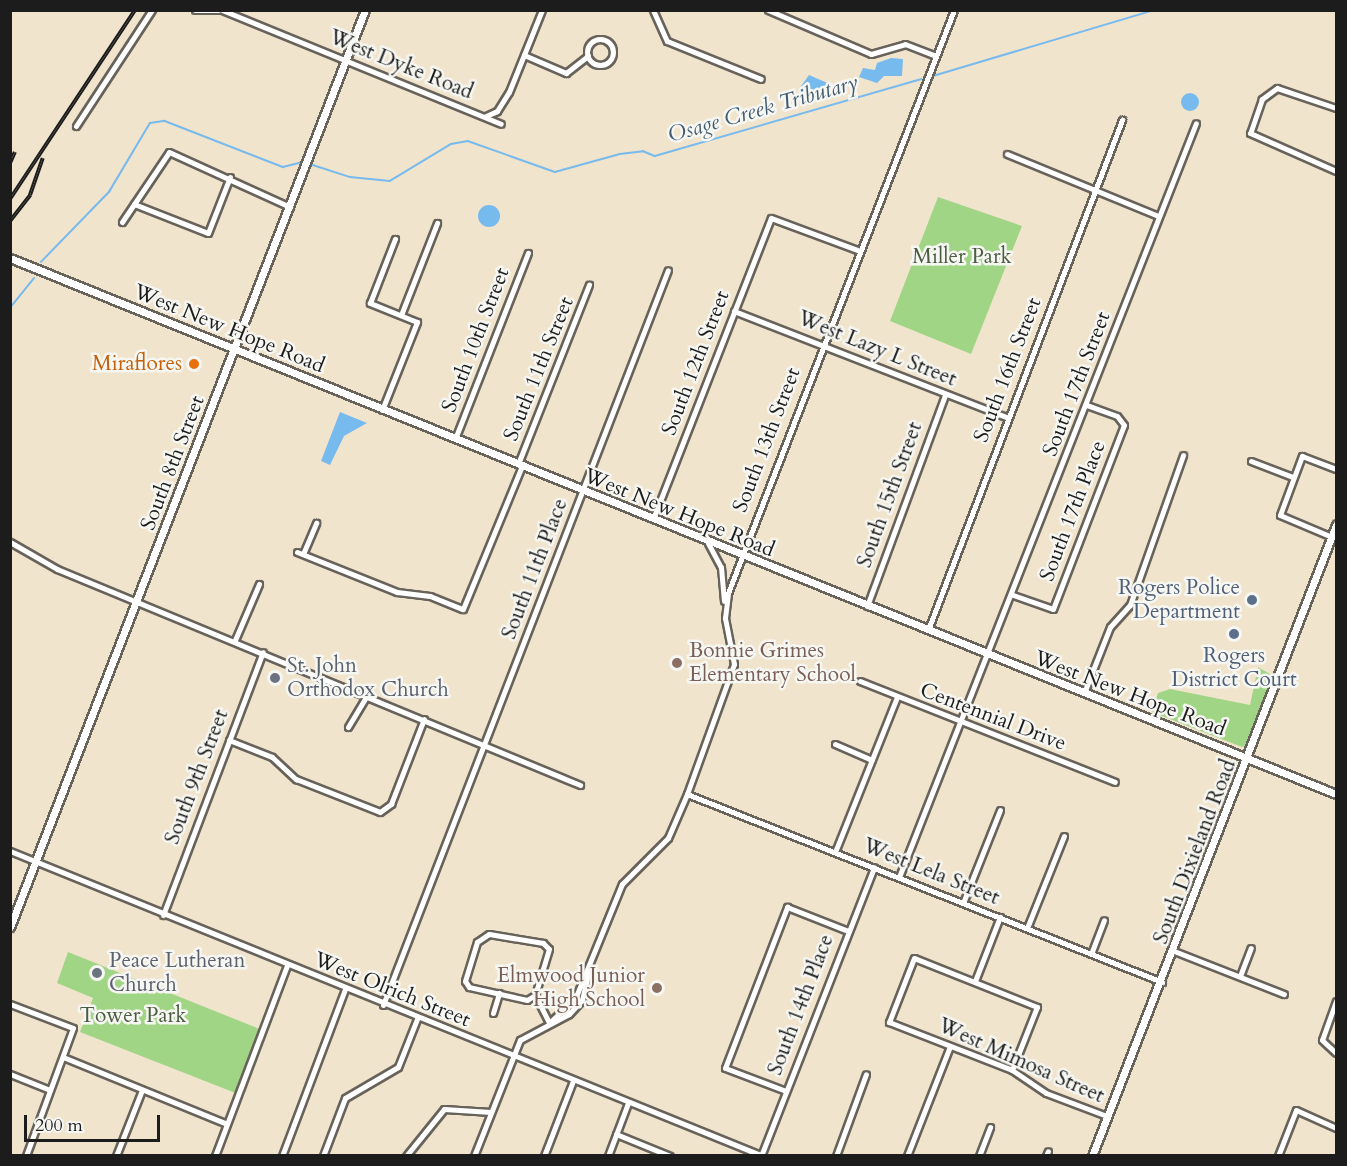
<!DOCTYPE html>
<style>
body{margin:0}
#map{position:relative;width:1347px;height:1166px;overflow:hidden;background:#f1e4cd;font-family:Cardo,serif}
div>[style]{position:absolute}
.green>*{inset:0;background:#a1d586}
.water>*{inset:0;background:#77baed}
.round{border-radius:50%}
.stream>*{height:1.5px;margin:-0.75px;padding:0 0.75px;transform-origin:0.75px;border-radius:0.75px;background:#77baed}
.roads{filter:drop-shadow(2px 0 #67625a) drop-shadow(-2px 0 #67625a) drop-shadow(0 2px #67625a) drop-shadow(0 -2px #67625a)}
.minor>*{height:5px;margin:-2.5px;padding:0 2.5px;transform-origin:2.5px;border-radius:2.5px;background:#fff}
.minor>.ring{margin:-2.5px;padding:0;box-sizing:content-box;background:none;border:5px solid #fff;border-radius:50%}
.major>*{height:7px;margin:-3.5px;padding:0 3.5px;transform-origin:3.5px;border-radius:3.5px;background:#fff}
.rail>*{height:4px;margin-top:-2px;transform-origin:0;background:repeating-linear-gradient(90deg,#f6f6f2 0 4.5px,#1c1c1c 0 9px);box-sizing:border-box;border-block:2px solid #1c1c1c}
.dots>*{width:16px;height:16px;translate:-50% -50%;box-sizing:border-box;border:3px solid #f6f6f2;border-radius:50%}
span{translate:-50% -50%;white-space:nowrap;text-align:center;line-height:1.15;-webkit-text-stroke:5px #f6f6f2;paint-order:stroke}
.street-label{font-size:21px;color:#1c1c1c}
.park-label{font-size:21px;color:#4b5d41}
.food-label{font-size:21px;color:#c56008}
.right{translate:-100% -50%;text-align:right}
.service-label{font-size:21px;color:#4e5e75}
.education-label{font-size:21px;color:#785e54}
.left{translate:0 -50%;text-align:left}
.worship-label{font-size:21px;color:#5b616d}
.water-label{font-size:22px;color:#405b70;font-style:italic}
.frame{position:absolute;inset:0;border:12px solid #1c1c1c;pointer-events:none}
.scale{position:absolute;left:24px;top:1115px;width:136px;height:27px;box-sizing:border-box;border:3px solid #1c1c1c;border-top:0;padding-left:8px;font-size:18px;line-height:21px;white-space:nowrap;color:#1c1c1c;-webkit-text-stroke:4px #f6f6f2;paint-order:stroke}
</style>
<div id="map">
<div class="green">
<div style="clip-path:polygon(938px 197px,1022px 226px,971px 354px,890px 321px)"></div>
<div style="clip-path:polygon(1258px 667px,1275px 677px,1248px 744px,1242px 747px,1152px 712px,1158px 693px,1170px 689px,1250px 705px)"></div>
<div style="clip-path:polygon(68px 952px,262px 1030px,238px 1094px,80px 1032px,93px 998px,57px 983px)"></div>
</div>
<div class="water">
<div style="clip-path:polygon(891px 58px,903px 59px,902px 76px,884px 76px,877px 83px,859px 77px,863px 68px,875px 70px,877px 63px)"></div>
<div style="clip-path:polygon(809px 75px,832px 85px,828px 96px,802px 94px,799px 89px)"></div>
<div class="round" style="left:1181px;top:93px;width:18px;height:18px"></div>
<div class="round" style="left:478px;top:205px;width:22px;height:22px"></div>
<div style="clip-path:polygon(340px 412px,367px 423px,344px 436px,330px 465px,321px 461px)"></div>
</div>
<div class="stream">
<div style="left:933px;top:76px;width:231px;rotate:-16.6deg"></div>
<div style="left:310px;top:164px;width:42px;rotate:18deg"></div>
<div style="left:350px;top:177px;width:40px;rotate:5.7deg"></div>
<div style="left:390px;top:181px;width:71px;rotate:-31.2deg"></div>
<div style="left:451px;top:144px;width:17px;rotate:-10deg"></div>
<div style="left:468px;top:141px;width:92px;rotate:19.6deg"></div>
<div style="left:555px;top:172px;width:67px;rotate:-15.5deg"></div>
<div style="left:620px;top:154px;width:23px;rotate:-7deg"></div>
<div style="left:643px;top:151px;width:13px;rotate:23deg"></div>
<div style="left:655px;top:156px;width:277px;rotate:-16.1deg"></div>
<div style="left:41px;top:262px;width:98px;rotate:-45.8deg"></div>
<div style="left:109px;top:192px;width:80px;rotate:-59.3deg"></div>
<div style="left:150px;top:123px;width:15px;rotate:-8deg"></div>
<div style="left:165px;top:121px;width:127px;rotate:21.3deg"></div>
<div style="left:283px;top:167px;width:21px;rotate:-14deg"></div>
<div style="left:10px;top:308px;width:38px;rotate:-51deg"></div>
</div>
<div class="roads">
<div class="minor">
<div style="left:195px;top:10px;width:23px"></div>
<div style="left:222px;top:10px;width:301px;rotate:22.2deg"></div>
<div style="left:653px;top:10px;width:34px;rotate:66deg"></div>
<div style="left:667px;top:41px;width:101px;rotate:22deg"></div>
<div style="left:768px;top:10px;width:112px;rotate:23.1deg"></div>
<div style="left:871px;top:54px;width:35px;rotate:-16deg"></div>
<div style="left:905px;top:44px;width:33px;rotate:21deg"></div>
<div class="ring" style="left:587px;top:39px;width:21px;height:21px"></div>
<div style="left:524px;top:55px;width:46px;rotate:23.2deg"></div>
<div style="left:566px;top:73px;width:28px;rotate:-38deg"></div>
<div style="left:1336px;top:108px;width:62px;rotate:-161.3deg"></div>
<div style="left:1277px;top:88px;width:19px;rotate:144deg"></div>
<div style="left:1262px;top:99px;width:36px;rotate:109deg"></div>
<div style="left:1250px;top:133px;width:94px;rotate:23.8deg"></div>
<div style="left:486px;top:116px;width:12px;rotate:-24deg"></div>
<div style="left:497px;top:111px;width:22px;rotate:-58deg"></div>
<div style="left:509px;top:92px;width:88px;rotate:-68.1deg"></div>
<div style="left:76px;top:126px;width:139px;rotate:-56.8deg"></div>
<div style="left:1007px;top:154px;width:163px;rotate:22.3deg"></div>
<div style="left:134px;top:204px;width:79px;rotate:21.4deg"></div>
<div style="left:208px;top:233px;width:60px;rotate:-68.6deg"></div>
<div style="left:122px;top:222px;width:84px;rotate:-56.1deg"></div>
<div style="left:169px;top:152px;width:133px;rotate:24.4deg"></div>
<div style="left:734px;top:311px;width:294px;rotate:21.3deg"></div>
<div style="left:401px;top:315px;width:99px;rotate:-68.6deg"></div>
<div style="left:382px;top:410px;width:95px;rotate:-68.3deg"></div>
<div style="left:417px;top:322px;width:51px;rotate:-158deg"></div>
<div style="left:370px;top:303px;width:69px;rotate:-68.7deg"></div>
<div style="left:455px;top:439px;width:200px;rotate:-68.6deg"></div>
<div style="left:1251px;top:461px;width:45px;rotate:20.9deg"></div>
<div style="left:518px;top:464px;width:193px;rotate:-68.4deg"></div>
<div style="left:653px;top:519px;width:323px;rotate:-68.6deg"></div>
<div style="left:771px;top:218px;width:95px;rotate:20.3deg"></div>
<div style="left:1332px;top:537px;width:56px;rotate:-157.1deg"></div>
<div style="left:1280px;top:515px;width:63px;rotate:-69.6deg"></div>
<div style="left:1302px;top:456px;width:36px;rotate:21deg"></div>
<div style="left:10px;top:542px;width:54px;rotate:29.9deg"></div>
<div style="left:57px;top:569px;width:566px;rotate:22.44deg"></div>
<div style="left:708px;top:543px;width:27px;rotate:62deg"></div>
<div style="left:721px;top:567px;width:34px;rotate:85deg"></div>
<div style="left:297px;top:552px;width:108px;rotate:21.8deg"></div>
<div style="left:397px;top:592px;width:33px;rotate:7deg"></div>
<div style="left:430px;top:596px;width:35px;rotate:22deg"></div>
<div style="left:463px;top:609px;width:155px;rotate:-67.6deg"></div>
<div style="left:303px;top:554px;width:34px;rotate:-67deg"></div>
<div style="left:1013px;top:595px;width:42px;rotate:19.3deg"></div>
<div style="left:1053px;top:609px;width:197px;rotate:-68.9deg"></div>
<div style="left:1124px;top:425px;width:11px;rotate:-128deg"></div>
<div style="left:1117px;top:416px;width:32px;rotate:-160deg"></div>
<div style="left:867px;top:606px;width:225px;rotate:-69.7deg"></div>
<div style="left:928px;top:630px;width:546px;rotate:-69.17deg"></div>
<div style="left:235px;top:640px;width:61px;rotate:-66.8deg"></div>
<div style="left:860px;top:681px;width:274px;rotate:21.6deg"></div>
<div style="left:1084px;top:693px;width:71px;rotate:-68.5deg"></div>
<div style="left:1110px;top:627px;width:30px;rotate:-48deg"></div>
<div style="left:1130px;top:605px;width:159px;rotate:-70.5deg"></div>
<div style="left:348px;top:727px;width:37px;rotate:-59deg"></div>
<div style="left:229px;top:740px;width:46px;rotate:21.6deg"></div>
<div style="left:272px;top:757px;width:33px;rotate:43deg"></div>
<div style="left:296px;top:779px;width:90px;rotate:21.4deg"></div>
<div style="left:380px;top:812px;width:14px;rotate:-36deg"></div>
<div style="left:391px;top:804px;width:91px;rotate:-68.8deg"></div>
<div style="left:835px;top:744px;width:40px;rotate:23.4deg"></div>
<div style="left:687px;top:794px;width:511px;rotate:21.59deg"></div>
<div style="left:10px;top:851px;width:812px;rotate:22.05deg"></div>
<div style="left:835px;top:852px;width:167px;rotate:-68.2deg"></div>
<div style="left:899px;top:877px;width:810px;rotate:-68.5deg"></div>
<div style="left:963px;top:903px;width:100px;rotate:-68.3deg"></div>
<div style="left:163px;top:915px;width:281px;rotate:-69.2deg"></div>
<div style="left:1027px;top:928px;width:99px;rotate:-68.1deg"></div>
<div style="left:489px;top:934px;width:55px;rotate:9.5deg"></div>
<div style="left:543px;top:943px;width:8px;rotate:45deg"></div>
<div style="left:549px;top:949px;width:48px;rotate:106.9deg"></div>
<div style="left:535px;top:995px;width:9px;rotate:148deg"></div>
<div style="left:527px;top:1000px;width:59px;rotate:-167.4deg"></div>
<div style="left:469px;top:987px;width:7px;rotate:-124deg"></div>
<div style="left:465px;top:981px;width:41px;rotate:-72.9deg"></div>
<div style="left:477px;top:942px;width:14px;rotate:-34deg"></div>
<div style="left:1174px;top:951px;width:118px;rotate:21.4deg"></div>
<div style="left:1091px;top:954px;width:36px;rotate:-69deg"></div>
<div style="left:1240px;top:976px;width:30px;rotate:-69deg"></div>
<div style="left:975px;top:981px;width:69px;rotate:-68.7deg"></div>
<div style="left:535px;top:995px;width:31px;rotate:63deg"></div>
<div style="left:1336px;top:1001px;width:41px;rotate:109.7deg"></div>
<div style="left:1322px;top:1040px;width:19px;rotate:43deg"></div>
<div style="left:10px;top:1004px;width:67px;rotate:20.9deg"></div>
<div style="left:73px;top:1028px;width:136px;rotate:110.2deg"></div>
<div style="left:383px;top:1005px;width:788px;rotate:-68.81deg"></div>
<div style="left:493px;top:1013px;width:21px;rotate:-73deg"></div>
<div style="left:549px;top:1023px;width:35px;rotate:-43deg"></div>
<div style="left:575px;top:999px;width:124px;rotate:-67.8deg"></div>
<div style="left:622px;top:884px;width:65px;rotate:-45deg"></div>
<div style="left:668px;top:838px;width:48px;rotate:-66.6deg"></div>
<div style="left:687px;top:794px;width:138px;rotate:-70.1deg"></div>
<div style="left:734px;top:664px;width:47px;rotate:-101.1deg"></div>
<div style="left:725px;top:618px;width:25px;rotate:-83deg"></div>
<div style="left:728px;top:593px;width:625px;rotate:-68.81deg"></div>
<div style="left:63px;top:1057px;width:177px;rotate:22.2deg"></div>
<div style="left:1012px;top:1070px;width:68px;rotate:-68.4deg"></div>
<div style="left:1037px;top:1007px;width:132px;rotate:-158.3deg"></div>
<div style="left:914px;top:958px;width:69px;rotate:111.3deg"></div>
<div style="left:889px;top:1022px;width:132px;rotate:21.3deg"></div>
<div style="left:1012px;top:1070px;width:41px;rotate:34.1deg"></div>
<div style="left:1046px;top:1093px;width:65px;rotate:20.7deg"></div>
<div style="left:10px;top:1074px;width:43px;rotate:21.8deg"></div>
<div style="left:786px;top:1091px;width:65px;rotate:-159.3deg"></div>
<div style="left:725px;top:1068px;width:173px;rotate:-68.9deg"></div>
<div style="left:787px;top:907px;width:66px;rotate:21.5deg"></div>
<div style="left:616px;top:1134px;width:58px;rotate:22.2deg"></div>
<div style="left:116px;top:1156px;width:71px;rotate:-68.5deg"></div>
<div style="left:215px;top:1156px;width:204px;rotate:-69.3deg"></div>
<div style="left:282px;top:1156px;width:178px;rotate:-69.3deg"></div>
<div style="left:323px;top:1156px;width:62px;rotate:-69.2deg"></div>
<div style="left:345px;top:1098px;width:61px;rotate:-30.3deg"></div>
<div style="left:398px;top:1067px;width:52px;rotate:-68.4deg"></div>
<div style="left:406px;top:1156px;width:60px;rotate:-51deg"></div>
<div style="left:444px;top:1109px;width:47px;rotate:3.7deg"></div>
<div style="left:474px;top:1156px;width:125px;rotate:-68.4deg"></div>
<div style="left:520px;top:1040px;width:55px;rotate:-28deg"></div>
<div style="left:569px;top:1014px;width:19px;rotate:-47deg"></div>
<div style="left:582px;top:1000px;width:28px;rotate:-77deg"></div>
<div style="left:544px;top:1156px;width:80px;rotate:-68.9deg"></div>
<div style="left:608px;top:1156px;width:57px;rotate:-69.3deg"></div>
<div style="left:761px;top:1156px;width:310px;rotate:-68.6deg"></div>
<div style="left:836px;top:1156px;width:87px;rotate:-69.9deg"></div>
<div style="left:907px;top:1156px;width:118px;rotate:-68.6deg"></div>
<div style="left:979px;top:1156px;width:31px;rotate:-69deg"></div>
<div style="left:1046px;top:1156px;width:5px;rotate:-68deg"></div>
<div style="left:1278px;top:1156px;width:49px;rotate:-68.6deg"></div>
<div style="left:1296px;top:1110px;width:44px;rotate:24.2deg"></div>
</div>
<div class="major">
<div style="left:10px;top:258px;width:1430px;rotate:22.01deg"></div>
<div style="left:10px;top:927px;width:983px;rotate:-68.84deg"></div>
<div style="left:1092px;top:1156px;width:677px;rotate:-68.86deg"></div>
</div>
</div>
<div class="rail">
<div style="left:10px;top:163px;width:12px;rotate:-66deg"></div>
<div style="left:10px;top:199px;width:227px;rotate:-56.5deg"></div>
<div style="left:10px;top:221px;width:33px;rotate:-52deg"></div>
<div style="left:30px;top:195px;width:39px;rotate:-71deg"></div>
</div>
<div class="dots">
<div style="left:194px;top:364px;background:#e8710a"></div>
<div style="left:1252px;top:600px;background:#5c6f8a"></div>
<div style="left:1234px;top:634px;background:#5c6f8a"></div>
<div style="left:677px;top:663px;background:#8d6e63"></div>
<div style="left:275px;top:678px;background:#6b7280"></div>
<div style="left:97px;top:973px;background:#6b7280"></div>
<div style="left:657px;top:988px;background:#8d6e63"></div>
</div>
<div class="street-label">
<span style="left:401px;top:65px;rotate:22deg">West Dyke Road</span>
<span style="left:229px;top:329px;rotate:22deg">West New Hope Road</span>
<span style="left:476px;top:340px;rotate:-69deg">South 10th Street</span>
<span style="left:877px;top:349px;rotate:22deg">West Lazy L Street</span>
<span style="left:696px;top:363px;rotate:-69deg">South 12th Street</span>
<span style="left:539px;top:369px;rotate:-68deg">South 11th Street</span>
<span style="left:1008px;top:370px;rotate:-69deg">South 16th Street</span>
<span style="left:1077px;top:384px;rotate:-69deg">South 17th Street</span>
<span style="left:767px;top:440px;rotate:-69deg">South 13th Street</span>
<span style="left:173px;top:463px;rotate:-69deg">South 8th Street</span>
<span style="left:890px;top:495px;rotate:-70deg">South 15th Street</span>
<span style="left:1073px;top:511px;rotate:-69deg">South 17th Place</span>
<span style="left:679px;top:513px;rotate:22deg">West New Hope Road</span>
<span style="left:535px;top:569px;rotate:-69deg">South 11th Place</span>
<span style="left:1130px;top:694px;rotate:21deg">West New Hope Road</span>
<span style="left:993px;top:717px;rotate:21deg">Centennial Drive</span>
<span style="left:197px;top:777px;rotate:-69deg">South 9th Street</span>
<span style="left:1195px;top:852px;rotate:-69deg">South Dixieland Road</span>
<span style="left:931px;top:872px;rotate:22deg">West Lela Street</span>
<span style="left:392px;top:990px;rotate:22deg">West Olrich Street</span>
<span style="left:801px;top:1005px;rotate:-69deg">South 14th Place</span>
<span style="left:1021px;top:1061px;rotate:24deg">West Mimosa Street</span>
</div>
<div class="park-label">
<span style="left:962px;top:257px">Miller Park</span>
<span style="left:133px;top:1016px">Tower Park</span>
</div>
<div class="food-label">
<span class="right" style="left:182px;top:364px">Miraflores</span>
</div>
<div class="service-label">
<span class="right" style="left:1240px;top:600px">Rogers Police<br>Department</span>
<span style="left:1234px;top:668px">Rogers<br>District Court</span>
</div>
<div class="education-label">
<span class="left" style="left:689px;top:663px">Bonnie Grimes<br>Elementary School</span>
<span class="right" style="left:645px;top:988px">Elmwood Junior<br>High School</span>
</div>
<div class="worship-label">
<span class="left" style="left:287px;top:678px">St. John<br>Orthodox Church</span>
<span class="left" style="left:109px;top:973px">Peace Lutheran<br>Church</span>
</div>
<div class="water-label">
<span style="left:763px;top:109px;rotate:-16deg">Osage Creek Tributary</span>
</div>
<div class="frame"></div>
<div class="scale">200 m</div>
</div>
